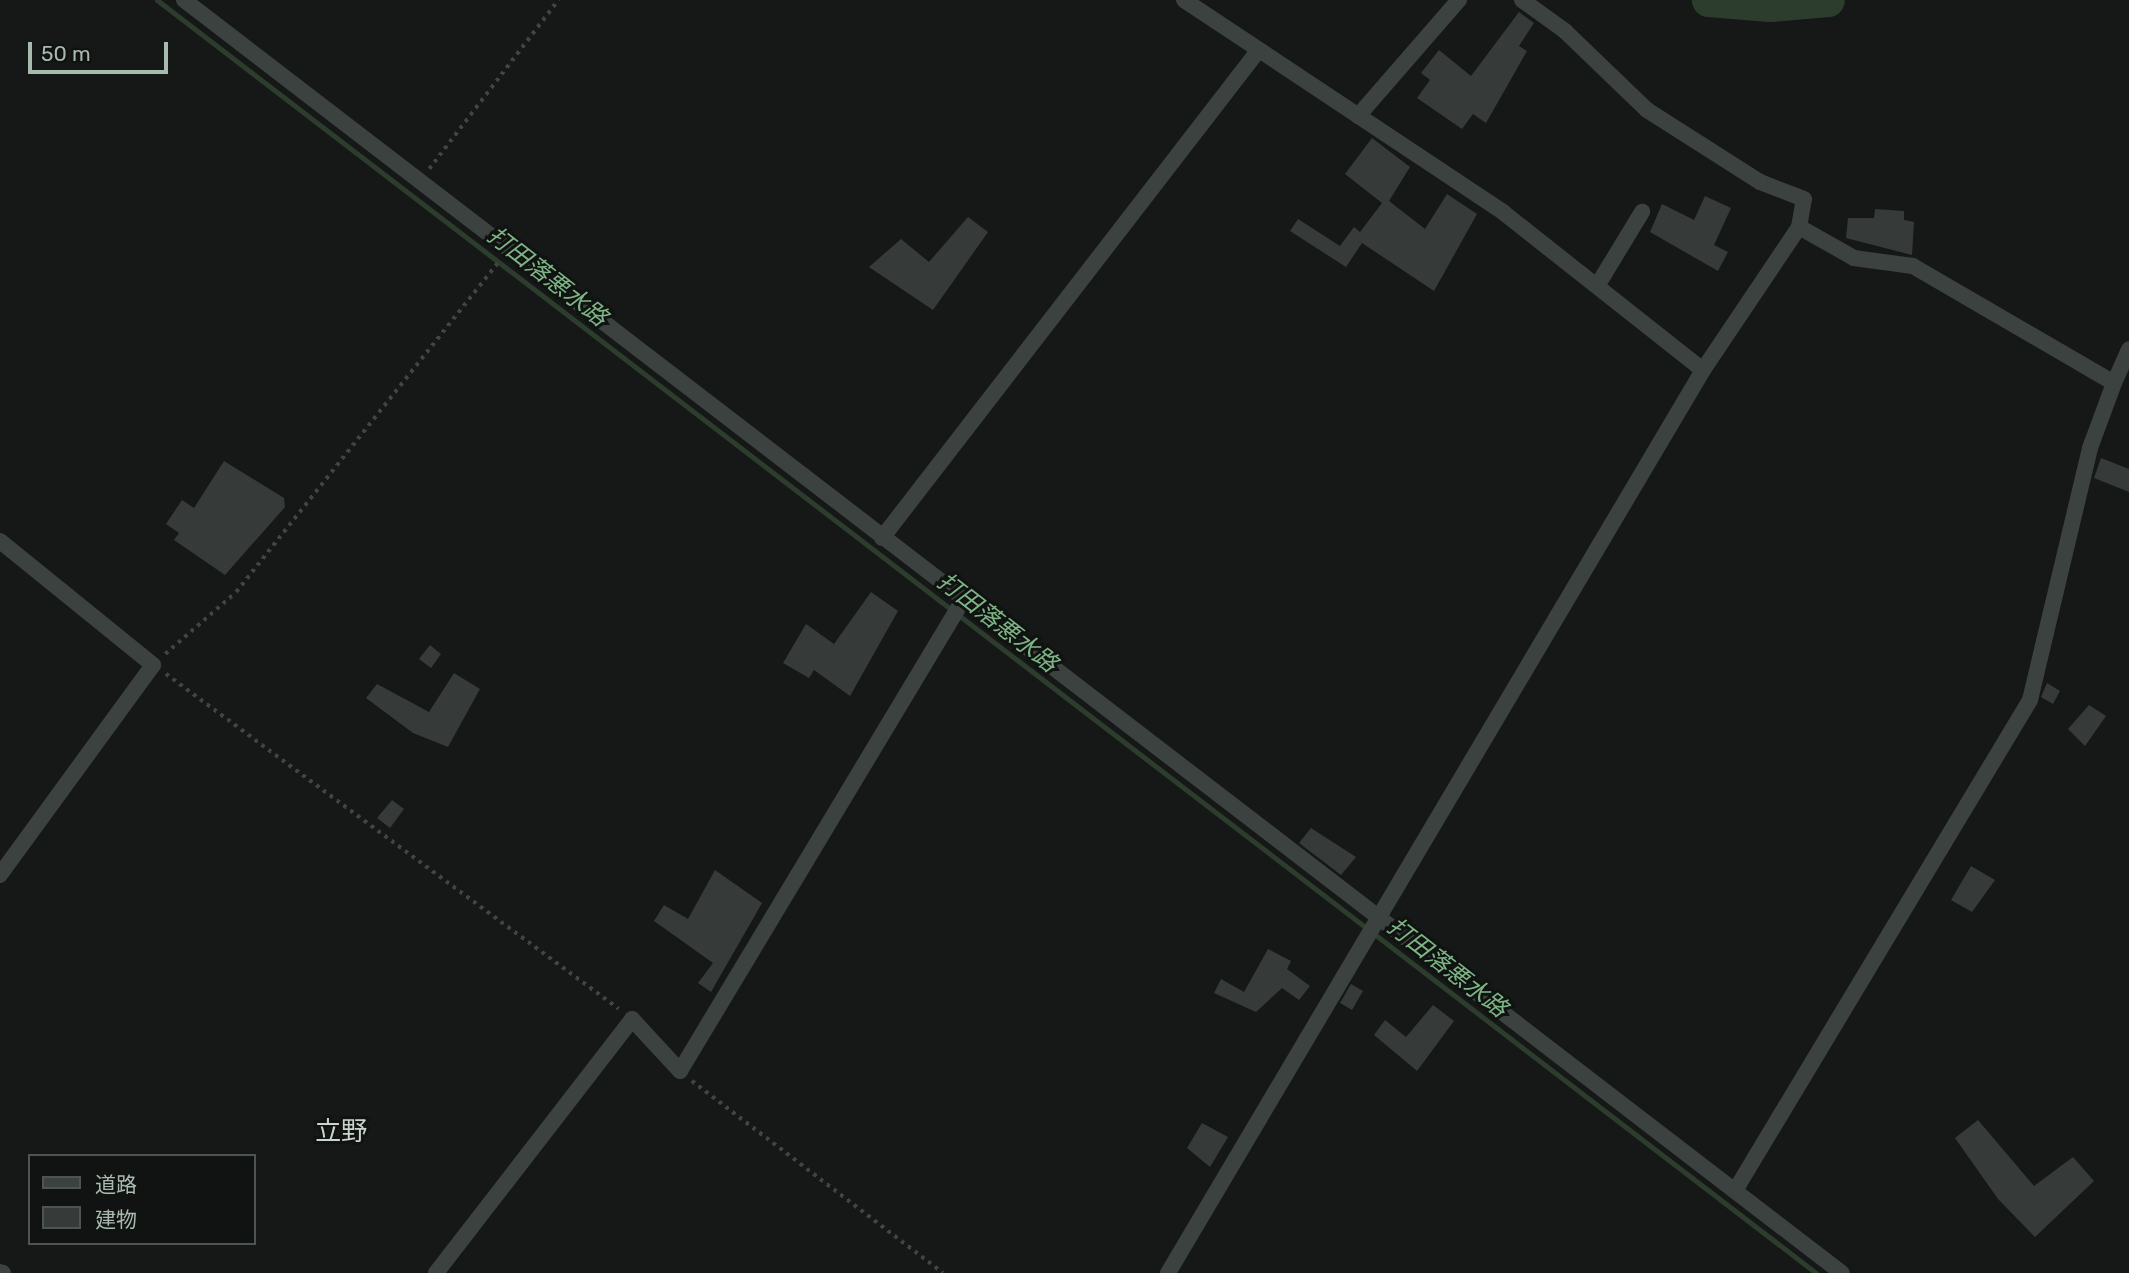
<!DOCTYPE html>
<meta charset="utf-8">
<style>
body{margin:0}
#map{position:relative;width:2129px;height:1273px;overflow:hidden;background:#161817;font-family:Rubik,"Noto Sans JP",sans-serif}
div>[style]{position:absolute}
.stream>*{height:5px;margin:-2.5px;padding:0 2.5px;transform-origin:2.5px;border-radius:2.5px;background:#2c3d2d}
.river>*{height:33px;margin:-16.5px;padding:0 16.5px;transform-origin:16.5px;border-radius:16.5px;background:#2c3d2d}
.building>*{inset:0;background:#363a38}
.path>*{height:3.5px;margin-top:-1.75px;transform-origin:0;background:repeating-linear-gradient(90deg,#3f4642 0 3.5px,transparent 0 8.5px)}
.street>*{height:16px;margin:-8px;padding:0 8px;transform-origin:8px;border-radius:8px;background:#3c423f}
span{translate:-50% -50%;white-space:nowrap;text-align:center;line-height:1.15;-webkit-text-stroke:6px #111312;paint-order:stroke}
.water-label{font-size:24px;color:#7db585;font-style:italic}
.quarter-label{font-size:26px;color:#c9d4cd}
.legend{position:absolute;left:28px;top:1154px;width:228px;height:91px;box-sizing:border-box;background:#111312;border:2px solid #4d5550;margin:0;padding:9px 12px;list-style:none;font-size:21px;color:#a8b9ae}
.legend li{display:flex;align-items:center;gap:14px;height:35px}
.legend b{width:35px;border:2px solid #4d5550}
.scale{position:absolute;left:28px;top:42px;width:140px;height:32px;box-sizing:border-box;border:4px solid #a8b9ae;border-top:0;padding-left:9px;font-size:21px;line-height:24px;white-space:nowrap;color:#a8b9ae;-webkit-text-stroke:5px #111312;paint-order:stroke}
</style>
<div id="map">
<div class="stream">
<div style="left:157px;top:0;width:2091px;rotate:37.5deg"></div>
</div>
<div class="river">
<div style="left:1708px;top:0;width:62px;rotate:4.6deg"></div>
<div style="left:1770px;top:5px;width:58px;rotate:-4.9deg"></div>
</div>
<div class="building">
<div style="clip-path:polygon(1519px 12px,1534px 23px,1519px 46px,1527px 51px,1486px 123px,1473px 114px,1462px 129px,1417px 98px,1430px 80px,1421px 73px,1439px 50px,1471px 76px)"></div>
<div style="clip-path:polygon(1372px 138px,1410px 167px,1389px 201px,1425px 229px,1447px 194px,1477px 214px,1434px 291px,1362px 243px,1346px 267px,1290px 231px,1298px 219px,1340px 246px,1354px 227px,1360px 232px,1382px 203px,1345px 174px)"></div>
<div style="clip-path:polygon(1705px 196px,1731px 208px,1714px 245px,1728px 252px,1718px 271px,1650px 232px,1662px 204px,1694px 220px)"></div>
<div style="clip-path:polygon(1875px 209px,1904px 211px,1904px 220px,1914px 222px,1912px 255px,1846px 238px,1848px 218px,1874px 218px)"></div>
<div style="clip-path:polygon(968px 217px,988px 232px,933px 310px,869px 267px,901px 239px,929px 262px)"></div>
<div style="clip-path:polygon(2101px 458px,2129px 469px,2129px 492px,2094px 478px)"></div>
<div style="clip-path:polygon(224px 461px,284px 498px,285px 507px,225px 575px,174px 540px,179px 533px,166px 524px,182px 500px,194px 508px)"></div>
<div style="clip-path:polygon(871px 592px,898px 611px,850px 696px,814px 670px,809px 678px,783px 663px,806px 624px,834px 644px)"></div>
<div style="clip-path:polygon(430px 645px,441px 654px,431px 668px,419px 659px)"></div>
<div style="clip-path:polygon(454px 673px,480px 689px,448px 747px,413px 733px,366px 698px,377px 684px,429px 712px)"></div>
<div style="clip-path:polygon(2047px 683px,2060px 691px,2053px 704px,2041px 697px)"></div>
<div style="clip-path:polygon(2089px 705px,2106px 716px,2085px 746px,2068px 729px)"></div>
<div style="clip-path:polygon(392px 800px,404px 809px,390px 828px,377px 818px)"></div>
<div style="clip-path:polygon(1311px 828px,1356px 857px,1341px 875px,1299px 843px)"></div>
<div style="clip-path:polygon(1971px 866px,1995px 880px,1972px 912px,1951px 900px)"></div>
<div style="clip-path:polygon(715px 870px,762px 903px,711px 992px,698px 983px,713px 963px,654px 921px,664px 905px,688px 919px)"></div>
<div style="clip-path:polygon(1268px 949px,1291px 961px,1287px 969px,1310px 986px,1299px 1000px,1282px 988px,1256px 1012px,1214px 993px,1221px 979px,1244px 992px)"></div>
<div style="clip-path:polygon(1351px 984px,1363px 991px,1352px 1010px,1340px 1003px)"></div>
<div style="clip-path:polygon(1433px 1005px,1454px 1021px,1417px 1071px,1374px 1035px,1385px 1020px,1406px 1037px)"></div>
<div style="clip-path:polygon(1978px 1120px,2034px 1186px,2073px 1157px,2094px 1181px,2035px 1237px,1998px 1199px,1955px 1138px)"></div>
<div style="clip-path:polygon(1202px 1123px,1228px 1137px,1210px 1167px,1187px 1148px)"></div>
</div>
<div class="path">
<div style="left:429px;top:169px;width:213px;rotate:-52.6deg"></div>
<div style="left:165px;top:654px;width:94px;rotate:-41.1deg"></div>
<div style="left:236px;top:592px;width:423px;rotate:-51.5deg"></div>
<div style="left:166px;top:674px;width:563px;rotate:36.48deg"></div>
<div style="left:692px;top:1081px;width:316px;rotate:37.4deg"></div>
</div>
<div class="street">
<div style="left:184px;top:0;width:2090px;rotate:37.52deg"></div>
<div style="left:1184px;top:0;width:384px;rotate:33.6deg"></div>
<div style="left:1504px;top:213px;width:253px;rotate:38.3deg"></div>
<div style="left:1358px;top:116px;width:154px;rotate:-49deg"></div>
<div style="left:1597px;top:286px;width:87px;rotate:-58.7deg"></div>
<div style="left:2114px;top:383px;width:37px;rotate:-66deg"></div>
<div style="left:882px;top:538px;width:615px;rotate:-52.33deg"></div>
<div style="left:0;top:541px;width:197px;rotate:39deg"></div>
<div style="left:153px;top:665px;width:260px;rotate:126.1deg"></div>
<div style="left:1736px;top:1189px;width:571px;rotate:-58.98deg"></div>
<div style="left:2030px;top:700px;width:259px;rotate:-76.6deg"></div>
<div style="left:2090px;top:448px;width:69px;rotate:-69.7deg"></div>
<div style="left:2114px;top:383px;width:233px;rotate:-149.8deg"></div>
<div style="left:1913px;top:266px;width:60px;rotate:-172.3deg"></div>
<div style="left:1854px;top:258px;width:63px;rotate:-150.6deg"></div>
<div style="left:0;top:1272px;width:3px;rotate:18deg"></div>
<div style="left:436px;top:1273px;width:321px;rotate:-52.3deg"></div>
<div style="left:632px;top:1019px;width:71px;rotate:47.3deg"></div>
<div style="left:680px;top:1071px;width:549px;rotate:-59deg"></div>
<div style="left:1168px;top:1273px;width:1050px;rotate:-59.35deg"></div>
<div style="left:1703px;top:370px;width:172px;rotate:-56.1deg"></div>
<div style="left:1799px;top:227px;width:28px;rotate:-80deg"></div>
<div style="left:1804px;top:199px;width:47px;rotate:-158.9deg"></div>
<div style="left:1760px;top:182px;width:134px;rotate:-147.5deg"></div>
<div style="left:1647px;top:110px;width:114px;rotate:-136.1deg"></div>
<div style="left:1565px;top:31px;width:53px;rotate:-144.2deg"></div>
</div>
<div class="water-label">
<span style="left:547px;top:277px;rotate:38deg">打田落悪水路</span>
<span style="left:997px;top:623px;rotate:38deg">打田落悪水路</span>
<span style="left:1447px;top:968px;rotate:38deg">打田落悪水路</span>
</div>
<div class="quarter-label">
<span style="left:341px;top:1132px">立野</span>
</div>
<ul class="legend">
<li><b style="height:9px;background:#3c423f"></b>道路</li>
<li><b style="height:19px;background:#363a38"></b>建物</li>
</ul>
<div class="scale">50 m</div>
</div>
